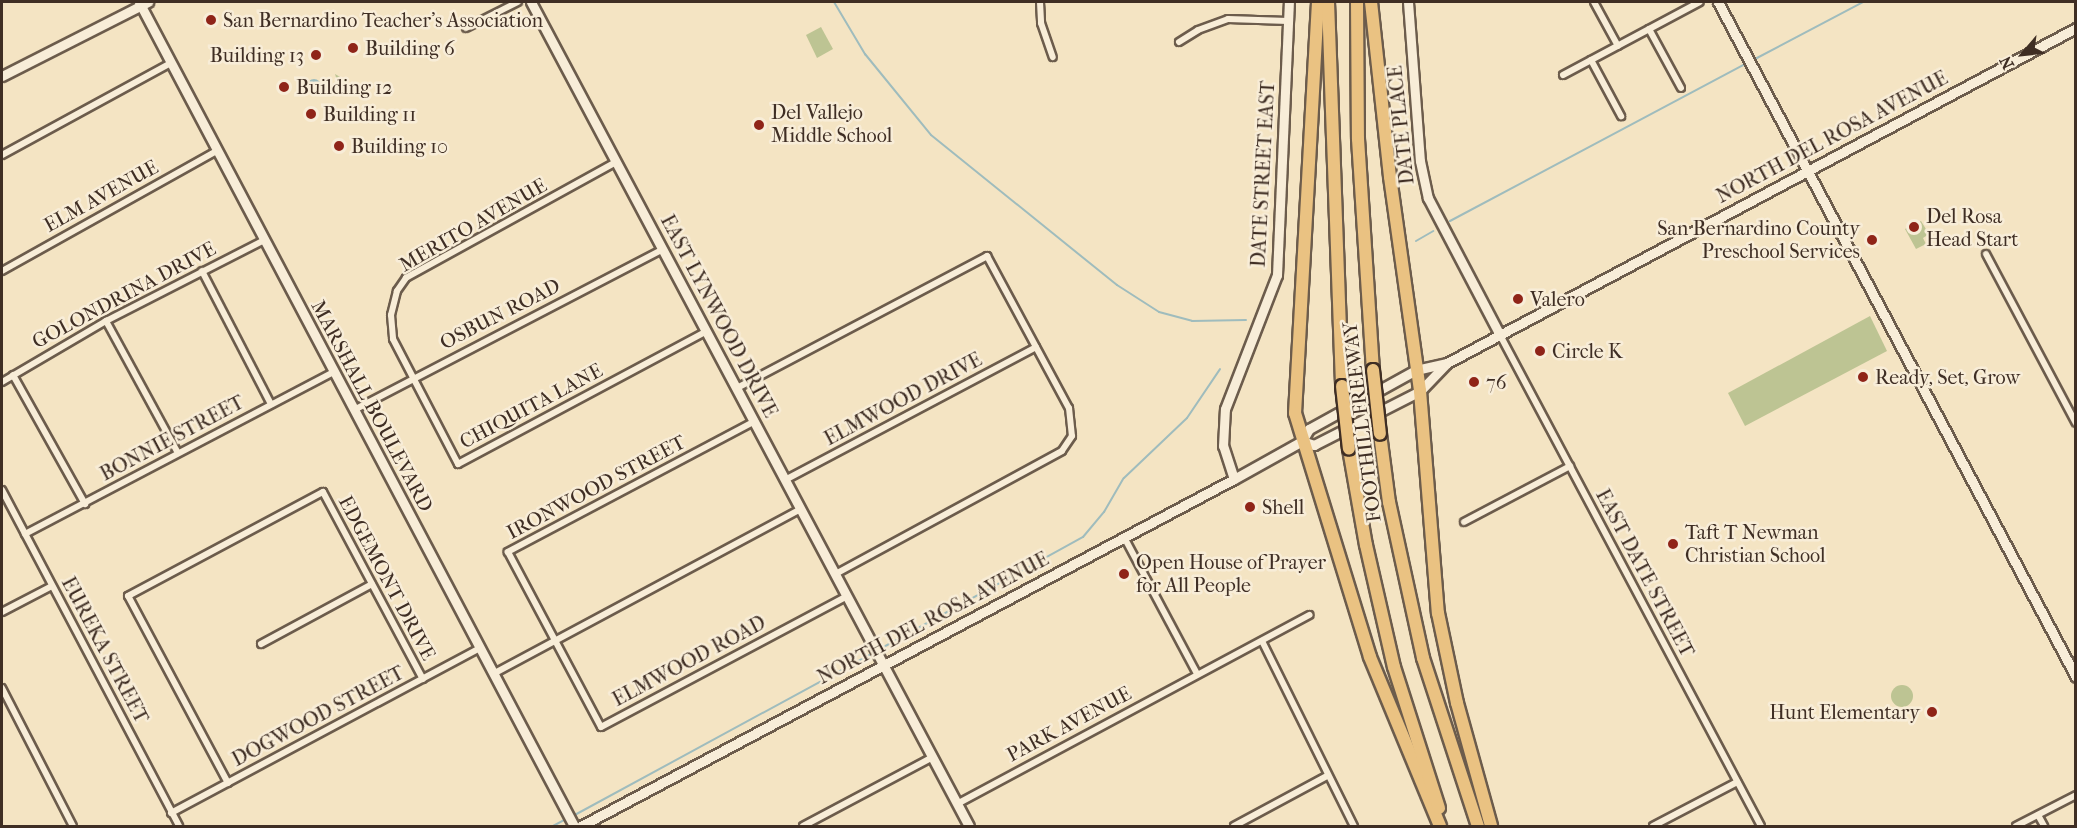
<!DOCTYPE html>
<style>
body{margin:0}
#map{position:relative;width:2077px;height:828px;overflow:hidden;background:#f4e4c3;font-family:"IM FELL French Canon",serif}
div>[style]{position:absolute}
.green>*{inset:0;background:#bdc493}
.round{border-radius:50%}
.water>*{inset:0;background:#9fbcbd}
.stream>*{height:2px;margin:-1px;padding:0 1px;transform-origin:1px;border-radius:1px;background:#9fbcbd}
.roads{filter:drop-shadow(2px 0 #6c5c4c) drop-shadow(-2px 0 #6c5c4c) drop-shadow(0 2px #6c5c4c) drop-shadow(0 -2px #6c5c4c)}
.street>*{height:6px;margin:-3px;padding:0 3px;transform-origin:3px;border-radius:3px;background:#f8edd8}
.secondary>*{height:9px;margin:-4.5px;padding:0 4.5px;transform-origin:4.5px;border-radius:4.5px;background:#f8edd8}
.highway>*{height:12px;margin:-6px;padding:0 6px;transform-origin:6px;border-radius:6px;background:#eac282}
.bridges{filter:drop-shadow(2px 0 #3f2e24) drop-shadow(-2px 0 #3f2e24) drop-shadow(0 2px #3f2e24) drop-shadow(0 -2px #3f2e24)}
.highway-bridge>*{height:12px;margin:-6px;padding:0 6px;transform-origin:6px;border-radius:6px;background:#eac282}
.dots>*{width:16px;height:16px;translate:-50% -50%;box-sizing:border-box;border:3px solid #f8edd8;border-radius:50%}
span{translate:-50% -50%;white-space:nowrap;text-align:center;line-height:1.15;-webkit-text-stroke:5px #f8edd8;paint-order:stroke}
.poi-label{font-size:20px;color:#3f2e24}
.left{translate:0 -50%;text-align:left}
.right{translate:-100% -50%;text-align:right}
.street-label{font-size:20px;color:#3f2e24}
.frame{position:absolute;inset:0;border:3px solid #3f2e24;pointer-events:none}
.north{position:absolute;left:1993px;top:24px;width:60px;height:60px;-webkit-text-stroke:4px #f8edd8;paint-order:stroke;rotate:242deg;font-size:16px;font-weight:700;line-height:24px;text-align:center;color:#3f2e24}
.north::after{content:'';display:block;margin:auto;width:21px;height:27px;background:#3f2e24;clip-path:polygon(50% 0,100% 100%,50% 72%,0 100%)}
</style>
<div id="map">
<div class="green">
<div style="clip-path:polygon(821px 27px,833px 49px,817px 58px,806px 35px)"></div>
<div style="clip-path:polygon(335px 74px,347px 81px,345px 88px,331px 94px,328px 89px,338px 84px)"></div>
<div style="clip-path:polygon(1921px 221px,1929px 234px,1923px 238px,1926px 244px,1916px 249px,1905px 229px)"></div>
<div style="clip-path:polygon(1870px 316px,1887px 351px,1745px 426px,1728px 393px)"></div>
<div class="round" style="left:1891px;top:685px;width:22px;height:22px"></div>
</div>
<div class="water">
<div class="round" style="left:307px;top:79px;width:14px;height:14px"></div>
</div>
<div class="stream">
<div style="left:834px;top:2px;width:61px;rotate:59.2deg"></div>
<div style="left:865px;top:54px;width:104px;rotate:50.8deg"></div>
<div style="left:931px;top:135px;width:239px;rotate:38.9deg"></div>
<div style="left:1117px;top:285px;width:50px;rotate:32.7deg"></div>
<div style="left:1159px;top:312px;width:34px;rotate:15deg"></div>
<div style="left:1192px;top:321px;width:54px;rotate:-1.1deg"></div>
<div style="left:1755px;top:59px;width:122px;rotate:-27.8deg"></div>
<div style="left:1450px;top:221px;width:334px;rotate:-28deg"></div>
<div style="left:1416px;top:241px;width:20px;rotate:-30deg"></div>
<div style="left:880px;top:649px;width:232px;rotate:-28.9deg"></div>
<div style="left:1083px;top:537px;width:33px;rotate:-50deg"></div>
<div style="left:1104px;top:512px;width:39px;rotate:-60deg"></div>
<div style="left:1124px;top:478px;width:87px;rotate:-43.6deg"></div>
<div style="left:1187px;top:418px;width:59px;rotate:-56deg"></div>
<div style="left:571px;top:817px;width:346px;rotate:-28.5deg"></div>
<div style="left:553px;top:826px;width:15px;rotate:-28deg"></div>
</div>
<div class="roads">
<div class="street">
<div style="left:1040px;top:2px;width:21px;rotate:87deg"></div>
<div style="left:1041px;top:23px;width:36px;rotate:71deg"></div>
<div style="left:1594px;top:2px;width:50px;rotate:61.4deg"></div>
<div style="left:466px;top:28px;width:58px;rotate:-26.6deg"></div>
<div style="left:1649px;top:29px;width:67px;rotate:61.5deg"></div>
<div style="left:1179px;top:42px;width:22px;rotate:-32deg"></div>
<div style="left:1198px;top:30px;width:32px;rotate:-20deg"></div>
<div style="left:1228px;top:19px;width:60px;rotate:1.9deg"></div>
<div style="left:1591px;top:60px;width:64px;rotate:61.8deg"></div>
<div style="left:1563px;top:75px;width:155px;rotate:-28.1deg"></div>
<div style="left:2px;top:155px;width:192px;rotate:-28.6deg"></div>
<div style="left:616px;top:162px;width:240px;rotate:151.1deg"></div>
<div style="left:406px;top:278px;width:16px;rotate:125deg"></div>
<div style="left:397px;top:291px;width:25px;rotate:104deg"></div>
<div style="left:391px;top:315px;width:24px;rotate:85deg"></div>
<div style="left:393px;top:339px;width:141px;rotate:62.5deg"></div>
<div style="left:458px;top:464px;width:282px;rotate:-28.1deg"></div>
<div style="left:1986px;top:254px;width:191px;rotate:62deg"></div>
<div style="left:2px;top:271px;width:246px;rotate:-29.2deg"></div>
<div style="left:202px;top:271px;width:150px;rotate:62.6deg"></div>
<div style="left:106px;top:321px;width:150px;rotate:61.4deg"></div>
<div style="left:1500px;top:335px;width:556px;rotate:62.01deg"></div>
<div style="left:13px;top:375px;width:148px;rotate:60.8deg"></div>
<div style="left:2px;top:382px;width:121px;rotate:-30.4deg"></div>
<div style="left:106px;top:321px;width:178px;rotate:-27.1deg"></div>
<div style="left:737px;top:388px;width:283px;rotate:-27.8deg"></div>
<div style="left:987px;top:256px;width:173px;rotate:61.7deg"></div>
<div style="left:1069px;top:408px;width:28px;rotate:84deg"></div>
<div style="left:1072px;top:436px;width:18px;rotate:124deg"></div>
<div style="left:1062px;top:451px;width:258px;rotate:151.5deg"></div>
<div style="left:354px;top:410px;width:348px;rotate:-27.5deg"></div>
<div style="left:755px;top:421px;width:280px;rotate:152.1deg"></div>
<div style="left:508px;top:552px;width:198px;rotate:62deg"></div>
<div style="left:601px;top:727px;width:279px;rotate:-28deg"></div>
<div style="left:785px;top:480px;width:284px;rotate:-27.9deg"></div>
<div style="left:2px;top:490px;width:380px;rotate:62.2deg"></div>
<div style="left:1464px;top:522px;width:120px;rotate:-27.8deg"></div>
<div style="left:25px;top:534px;width:349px;rotate:-27.7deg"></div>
<div style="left:1124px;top:537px;width:155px;rotate:61.9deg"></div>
<div style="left:2px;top:612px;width:56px;rotate:-27.5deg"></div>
<div style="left:1262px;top:641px;width:207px;rotate:63.6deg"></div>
<div style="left:261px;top:644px;width:126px;rotate:-28.4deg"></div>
<div style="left:493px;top:674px;width:349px;rotate:-28.2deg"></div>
<div style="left:2px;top:688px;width:155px;rotate:62.8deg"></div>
<div style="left:228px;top:783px;width:212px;rotate:-118.1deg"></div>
<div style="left:128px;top:596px;width:221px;rotate:-28.1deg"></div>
<div style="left:323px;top:492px;width:212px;rotate:61.9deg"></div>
<div style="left:957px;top:804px;width:400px;rotate:-28.2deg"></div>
<div style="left:171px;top:813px;width:350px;rotate:-28.1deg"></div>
<div style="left:2038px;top:815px;width:13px;rotate:61deg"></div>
<div style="left:803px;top:826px;width:147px;rotate:-28deg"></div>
<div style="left:1234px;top:826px;width:106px;rotate:-28.3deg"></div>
<div style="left:1653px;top:826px;width:95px;rotate:-27.6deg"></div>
<div style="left:2016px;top:826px;width:68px;rotate:-27.3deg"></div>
</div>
<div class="secondary">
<div style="left:139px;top:2px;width:932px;rotate:62.17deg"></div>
<div style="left:531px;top:2px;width:933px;rotate:62.01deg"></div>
<div style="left:1408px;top:2px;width:159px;rotate:85.7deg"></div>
<div style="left:1420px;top:161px;width:38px;rotate:78deg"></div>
<div style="left:1428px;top:198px;width:155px;rotate:62.3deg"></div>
<div style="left:1718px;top:2px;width:764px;rotate:62.06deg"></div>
<div style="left:2px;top:76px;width:164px;rotate:-26.9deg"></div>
<div style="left:1302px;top:441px;width:13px;rotate:18deg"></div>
<div style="left:1314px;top:445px;width:119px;rotate:-27deg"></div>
<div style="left:1420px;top:391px;width:39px;rotate:-46deg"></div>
<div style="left:1234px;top:479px;width:35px;rotate:-108deg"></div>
<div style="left:1223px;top:446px;width:37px;rotate:-87deg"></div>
<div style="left:1225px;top:409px;width:144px;rotate:-68.8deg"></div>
<div style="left:1277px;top:275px;width:273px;rotate:-87.5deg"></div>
<div style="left:581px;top:826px;width:739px;rotate:-27.99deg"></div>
<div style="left:1234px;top:479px;width:78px;rotate:-29.2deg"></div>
<div style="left:1302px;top:441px;width:14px;rotate:-60deg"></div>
<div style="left:1309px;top:429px;width:122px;rotate:-28.9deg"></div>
<div style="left:1416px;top:370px;width:32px;rotate:-13deg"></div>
<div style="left:1447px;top:363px;width:713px;rotate:-28.04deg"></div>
</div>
<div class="highway">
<div style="left:1318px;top:2px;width:412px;rotate:93.2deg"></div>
<div style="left:1295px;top:413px;width:255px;rotate:72.9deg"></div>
<div style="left:1370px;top:657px;width:183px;rotate:67.5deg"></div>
<div style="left:1328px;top:2px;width:384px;rotate:87.9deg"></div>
<div style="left:1357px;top:2px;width:137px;rotate:89.6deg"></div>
<div style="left:1358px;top:139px;width:231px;rotate:86.3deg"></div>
<div style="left:1371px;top:2px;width:176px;rotate:83.8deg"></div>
<div style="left:1390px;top:177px;width:216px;rotate:82deg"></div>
<div style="left:1420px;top:391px;width:223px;rotate:85.4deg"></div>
<div style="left:1438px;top:613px;width:92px;rotate:78.1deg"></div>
<div style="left:1457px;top:703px;width:128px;rotate:74.5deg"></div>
<div style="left:1380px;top:434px;width:69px;rotate:82.5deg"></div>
<div style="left:1389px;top:502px;width:160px;rotate:77.7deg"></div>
<div style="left:1423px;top:658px;width:177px;rotate:71.9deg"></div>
<div style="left:1349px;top:449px;width:97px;rotate:80deg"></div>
<div style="left:1366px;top:545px;width:125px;rotate:77.1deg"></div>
<div style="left:1394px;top:667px;width:148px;rotate:72.3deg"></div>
</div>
</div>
<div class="bridges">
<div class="highway-bridge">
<div style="left:1373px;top:370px;width:64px;rotate:83.8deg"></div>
<div style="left:1342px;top:386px;width:63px;rotate:83.7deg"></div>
</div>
</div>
<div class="dots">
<div style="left:211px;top:20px;background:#8f2418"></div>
<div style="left:353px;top:48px;background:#8f2418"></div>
<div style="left:316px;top:55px;background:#8f2418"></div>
<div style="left:284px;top:87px;background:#8f2418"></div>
<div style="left:311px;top:114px;background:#8f2418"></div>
<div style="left:759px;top:125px;background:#8f2418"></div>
<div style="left:339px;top:146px;background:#8f2418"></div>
<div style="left:1914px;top:227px;background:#8f2418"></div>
<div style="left:1872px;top:240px;background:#8f2418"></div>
<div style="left:1518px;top:299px;background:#8f2418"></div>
<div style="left:1540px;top:351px;background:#8f2418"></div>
<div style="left:1863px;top:377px;background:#8f2418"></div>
<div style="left:1474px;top:382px;background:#8f2418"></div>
<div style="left:1250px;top:507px;background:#8f2418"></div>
<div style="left:1673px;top:544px;background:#8f2418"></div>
<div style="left:1124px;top:574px;background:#8f2418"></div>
<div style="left:1932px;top:712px;background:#8f2418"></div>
</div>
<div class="poi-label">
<span class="left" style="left:223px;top:20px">San Bernardino Teacher's Association</span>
<span class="left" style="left:365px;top:48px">Building 6</span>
<span class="right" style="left:304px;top:55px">Building 13</span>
<span class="left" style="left:296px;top:87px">Building 12</span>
<span class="left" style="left:771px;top:124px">Del Vallejo<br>Middle School</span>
<span class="left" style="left:323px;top:114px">Building 11</span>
<span class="left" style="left:351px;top:146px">Building 10</span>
<span class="left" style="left:1926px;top:228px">Del Rosa<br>Head Start</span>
<span class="right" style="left:1860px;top:240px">San Bernardino County<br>Preschool Services</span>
<span class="left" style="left:1530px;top:299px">Valero</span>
<span class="left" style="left:1552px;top:351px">Circle K</span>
<span class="left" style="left:1875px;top:377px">Ready, Set, Grow</span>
<span class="left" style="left:1486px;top:382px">76</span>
<span class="left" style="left:1262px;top:507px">Shell</span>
<span class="left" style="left:1685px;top:544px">Taft T Newman<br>Christian School</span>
<span class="left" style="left:1136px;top:574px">Open House of Prayer<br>for All People</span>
<span class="right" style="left:1920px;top:712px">Hunt Elementary</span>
</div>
<div class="street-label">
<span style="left:1401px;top:125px;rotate:-96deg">DATE PLACE</span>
<span style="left:1832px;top:137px;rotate:-28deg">NORTH DEL ROSA AVENUE</span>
<span style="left:1263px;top:174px;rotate:-87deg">DATE STREET EAST</span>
<span style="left:101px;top:196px;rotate:-29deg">ELM AVENUE</span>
<span style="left:473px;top:225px;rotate:-30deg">MERITO AVENUE</span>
<span style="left:124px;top:295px;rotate:-28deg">GOLONDRINA DRIVE</span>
<span style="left:500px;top:314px;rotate:-27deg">OSBUN ROAD</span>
<span style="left:719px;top:316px;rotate:62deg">EAST LYNWOOD DRIVE</span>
<span style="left:903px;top:399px;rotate:-28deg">ELMWOOD DRIVE</span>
<span style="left:372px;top:406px;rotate:62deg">MARSHALL BOULEVARD</span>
<span style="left:531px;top:406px;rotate:-28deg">CHIQUITA LANE</span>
<span style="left:1362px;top:422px;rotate:-97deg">FOOTHILL FREEWAY</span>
<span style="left:172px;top:438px;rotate:-28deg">BONNIE STREET</span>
<span style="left:596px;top:487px;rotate:-28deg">IRONWOOD STREET</span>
<span style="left:1645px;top:573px;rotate:62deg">EAST DATE STREET</span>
<span style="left:387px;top:578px;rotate:62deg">EDGEMONT DRIVE</span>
<span style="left:933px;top:618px;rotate:-28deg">NORTH DEL ROSA AVENUE</span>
<span style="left:105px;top:650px;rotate:62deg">EUREKA STREET</span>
<span style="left:689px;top:661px;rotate:-28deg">ELMWOOD ROAD</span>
<span style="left:318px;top:716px;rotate:-28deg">DOGWOOD STREET</span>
<span style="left:1069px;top:724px;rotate:-28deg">PARK AVENUE</span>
</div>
<div class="frame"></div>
<div class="north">N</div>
</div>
